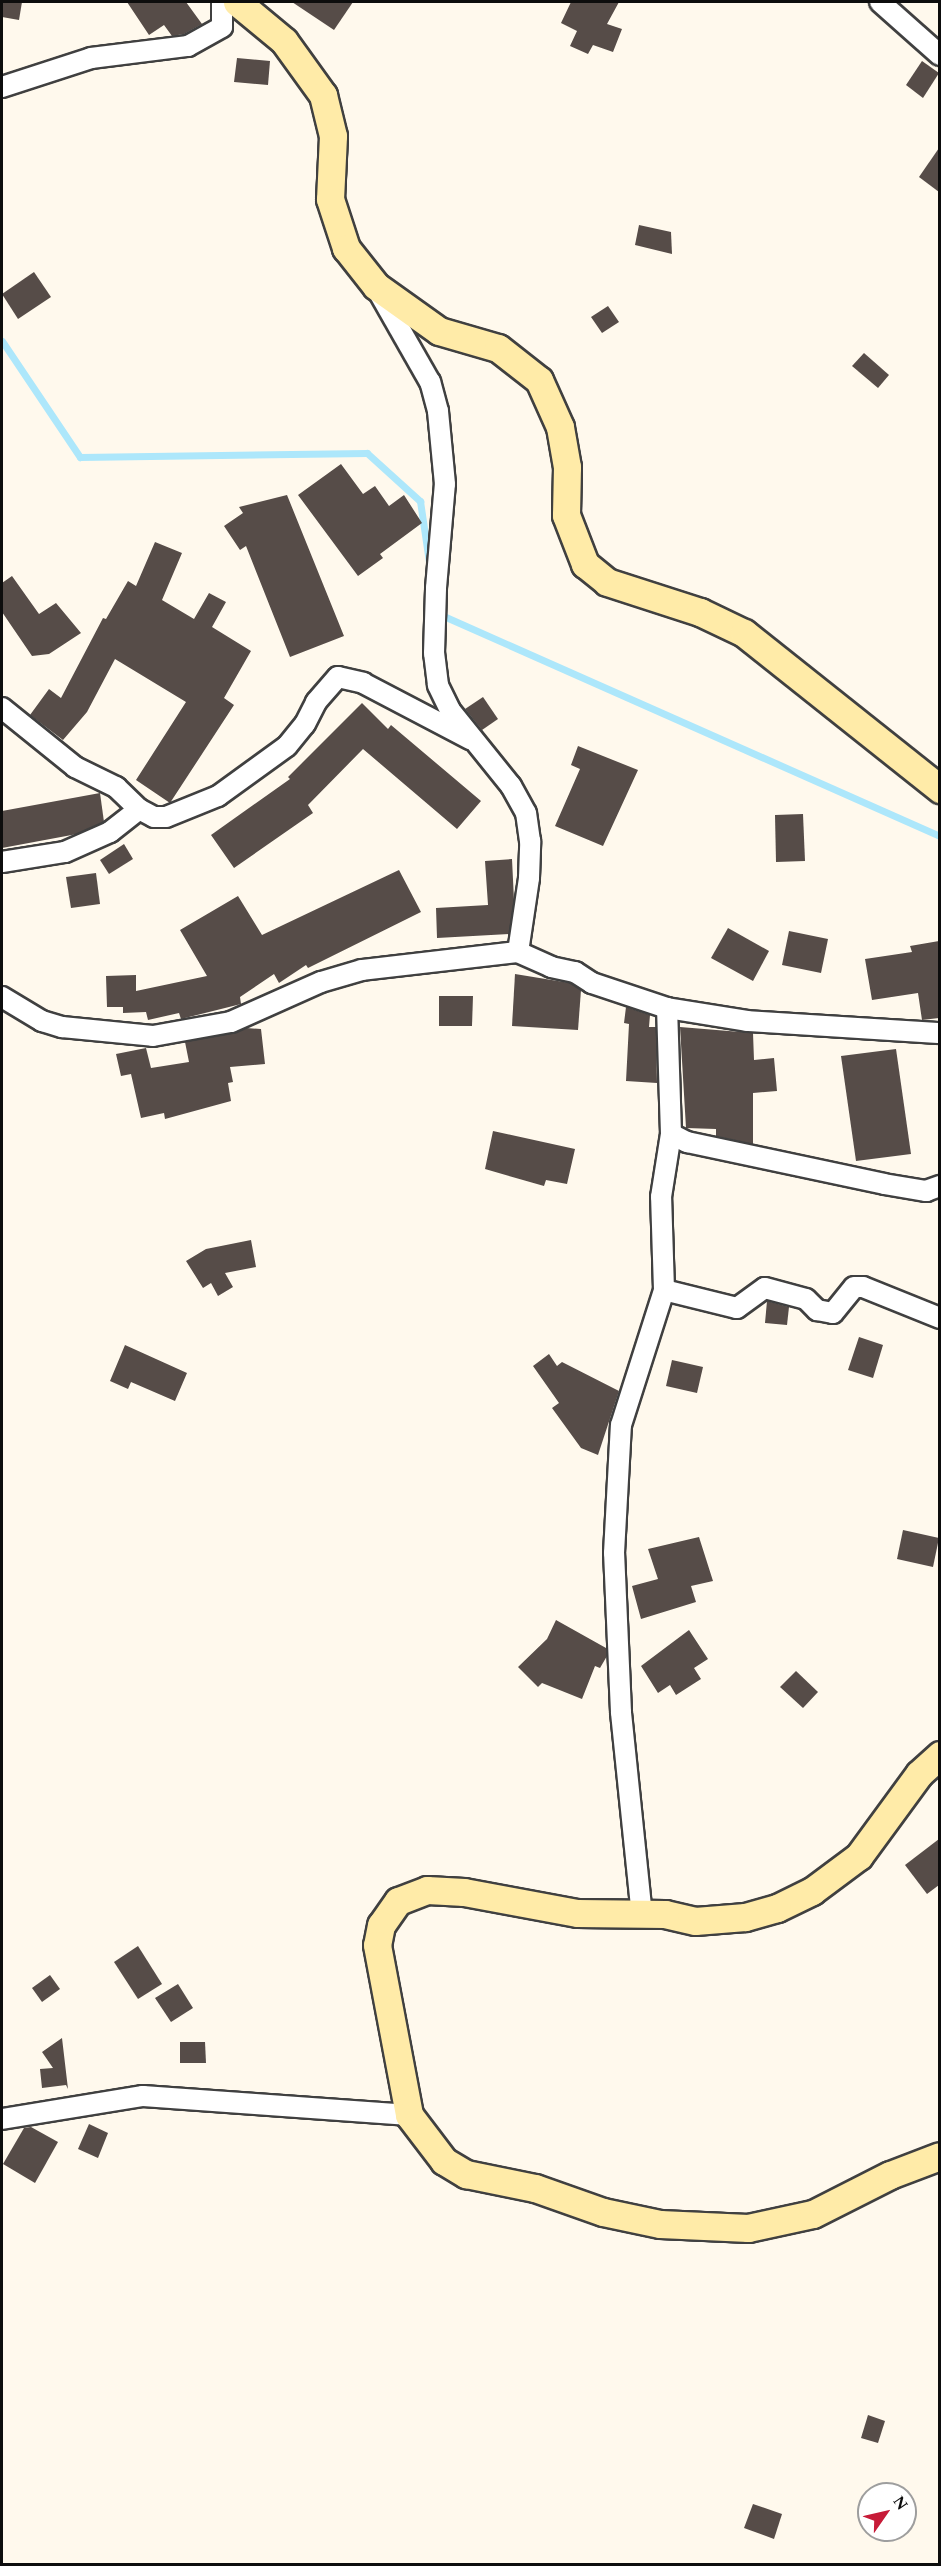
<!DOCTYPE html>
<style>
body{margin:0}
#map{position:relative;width:941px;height:2566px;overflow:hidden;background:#fff9ed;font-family:Spectral,serif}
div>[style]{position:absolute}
.stream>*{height:7px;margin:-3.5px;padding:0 3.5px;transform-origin:3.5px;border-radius:3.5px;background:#ade7fb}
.building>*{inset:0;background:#564c48}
.roads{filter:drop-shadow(2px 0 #404040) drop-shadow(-2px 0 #404040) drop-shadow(0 2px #404040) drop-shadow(0 -2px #404040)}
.minor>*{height:20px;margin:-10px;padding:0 10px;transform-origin:10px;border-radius:10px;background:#fff}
.secondary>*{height:27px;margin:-13.5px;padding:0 13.5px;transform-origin:13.5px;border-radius:13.5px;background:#ffeba8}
span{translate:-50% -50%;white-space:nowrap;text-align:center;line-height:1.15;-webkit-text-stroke:6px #fff;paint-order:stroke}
.frame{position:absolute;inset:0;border:3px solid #0d0d0d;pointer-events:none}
.north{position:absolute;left:857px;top:2482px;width:60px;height:60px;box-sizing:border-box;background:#fff;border:2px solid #9e9e9e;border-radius:50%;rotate:56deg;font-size:16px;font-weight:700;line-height:24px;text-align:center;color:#0d0d0d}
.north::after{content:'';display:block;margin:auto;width:21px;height:27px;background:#c71b38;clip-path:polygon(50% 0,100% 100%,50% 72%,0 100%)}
</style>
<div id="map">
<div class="stream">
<div style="left:2px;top:341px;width:140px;rotate:56.1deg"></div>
<div style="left:80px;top:457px;width:287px;rotate:-0.8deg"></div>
<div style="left:367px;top:453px;width:72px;rotate:42.2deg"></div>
<div style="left:420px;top:501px;width:69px;rotate:81.6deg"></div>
<div style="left:439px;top:614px;width:548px;rotate:23.9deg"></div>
</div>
<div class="building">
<div style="clip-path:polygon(2px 2px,22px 2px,19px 20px,2px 17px)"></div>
<div style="clip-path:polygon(127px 2px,186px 2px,202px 24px,184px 34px,172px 36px,164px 25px,149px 35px)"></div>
<div style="clip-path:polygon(292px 2px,353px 2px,334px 30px)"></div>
<div style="clip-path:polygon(571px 2px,619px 2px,607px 24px,622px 29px,613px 52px,593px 45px,588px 54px,570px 46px,577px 31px,561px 23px)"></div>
<div style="clip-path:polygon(237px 58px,270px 61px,268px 85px,234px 82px)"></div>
<div style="clip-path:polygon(922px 61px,939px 73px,923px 98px,906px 85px)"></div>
<div style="clip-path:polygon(939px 148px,939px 192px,919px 177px)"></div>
<div style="clip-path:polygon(639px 225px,671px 232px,672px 254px,635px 245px)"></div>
<div style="clip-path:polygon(34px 272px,51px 297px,18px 319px,2px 294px)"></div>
<div style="clip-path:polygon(608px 306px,619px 322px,602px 333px,591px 317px)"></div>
<div style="clip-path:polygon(864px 353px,889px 375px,878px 388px,852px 366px)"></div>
<div style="clip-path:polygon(341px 464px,363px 494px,375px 486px,389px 506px,404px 495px,422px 523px,380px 554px,383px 558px,358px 576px,298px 495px)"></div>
<div style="clip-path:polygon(287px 495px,344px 636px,290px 657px,246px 546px,240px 550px,224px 526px,243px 513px,239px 507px)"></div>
<div style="clip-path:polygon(155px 542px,182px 553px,162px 600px,194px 619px,209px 593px,226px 602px,212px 627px,251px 651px,224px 698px,234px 705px,170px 803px,136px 780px,186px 702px,115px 659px,87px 712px,63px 740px,30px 715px,49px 689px,61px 698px,103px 618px,106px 619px,128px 581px,136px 586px)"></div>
<div style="clip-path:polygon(12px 576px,39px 614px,56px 603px,81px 633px,49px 654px,32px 656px,2px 612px,2px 583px)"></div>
<div style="clip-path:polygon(483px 697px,498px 719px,482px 730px,465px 709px)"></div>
<div style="clip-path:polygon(362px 703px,388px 729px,391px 725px,481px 801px,457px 829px,363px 749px,308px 805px,313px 813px,234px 868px,211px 835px,290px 779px,288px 777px)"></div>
<div style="clip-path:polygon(578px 746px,638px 770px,603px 846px,555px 826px,580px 769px,571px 765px)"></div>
<div style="clip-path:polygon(100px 793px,104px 822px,77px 834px,2px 848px,2px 811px)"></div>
<div style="clip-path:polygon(803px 814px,805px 861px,776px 862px,775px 815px)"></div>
<div style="clip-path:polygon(124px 844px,133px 859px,109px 874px,100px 860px)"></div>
<div style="clip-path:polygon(512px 859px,514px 900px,509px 934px,437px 938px,436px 908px,488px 905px,485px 861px)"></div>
<div style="clip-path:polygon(399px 870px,421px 912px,308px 968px,306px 965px,279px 983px,274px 974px,240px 997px,241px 1004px,181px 1019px,179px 1013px,148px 1020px,146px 1012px,123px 1013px,123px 1007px,107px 1007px,106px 976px,136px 975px,136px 991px,207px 976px,180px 930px,238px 896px,262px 935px)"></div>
<div style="clip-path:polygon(96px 873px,100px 904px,71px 908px,66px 877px)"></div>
<div style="clip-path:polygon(728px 928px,769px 951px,753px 981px,711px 958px)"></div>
<div style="clip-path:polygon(789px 931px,828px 939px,821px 973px,782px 965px)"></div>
<div style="clip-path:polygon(939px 941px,939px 1018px,922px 1020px,918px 993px,872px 1000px,865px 959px,912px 952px,910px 946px)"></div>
<div style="clip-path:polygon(515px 974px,570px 983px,581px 990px,578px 1030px,512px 1026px)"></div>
<div style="clip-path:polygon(439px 996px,473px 996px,472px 1026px,439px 1026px)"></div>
<div style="clip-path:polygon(626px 1007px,650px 1015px,649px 1027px,656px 1027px,657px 1083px,626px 1081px,629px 1024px,624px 1023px)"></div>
<div style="clip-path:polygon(680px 1027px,753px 1033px,754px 1060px,774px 1058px,777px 1091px,753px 1093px,753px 1144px,716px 1136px,716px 1129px,686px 1128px)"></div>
<div style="clip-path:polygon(246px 1028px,261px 1029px,265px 1064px,230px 1067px,233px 1082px,228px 1083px,231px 1101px,165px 1119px,164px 1113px,141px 1118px,131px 1074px,121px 1076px,116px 1054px,146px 1048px,151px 1068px,189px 1062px,185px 1042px)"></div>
<div style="clip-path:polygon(896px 1049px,911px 1154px,856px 1161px,841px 1056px)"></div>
<div style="clip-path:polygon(493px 1131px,575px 1149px,567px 1184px,546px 1180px,544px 1186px,485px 1169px)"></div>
<div style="clip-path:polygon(251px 1240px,256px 1267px,225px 1273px,233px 1287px,218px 1296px,211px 1283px,203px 1288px,186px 1261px,206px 1249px)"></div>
<div style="clip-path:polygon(767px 1301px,789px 1307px,787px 1325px,765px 1323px)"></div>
<div style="clip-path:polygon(859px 1337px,883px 1345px,873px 1378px,848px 1370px)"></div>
<div style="clip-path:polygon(125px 1345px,187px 1373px,175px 1401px,131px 1382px,128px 1389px,110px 1381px)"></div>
<div style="clip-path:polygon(549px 1354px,557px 1366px,562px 1362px,619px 1391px,598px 1455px,581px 1448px,552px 1408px,559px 1403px,533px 1366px)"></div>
<div style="clip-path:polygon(672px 1360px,703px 1367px,697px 1393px,666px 1386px)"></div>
<div style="clip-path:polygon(903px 1530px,939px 1538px,933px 1567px,897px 1559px)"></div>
<div style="clip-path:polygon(699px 1537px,713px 1581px,691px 1586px,696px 1602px,641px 1619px,632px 1586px,658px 1579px,648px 1549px)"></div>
<div style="clip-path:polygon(556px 1620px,606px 1648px,607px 1656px,600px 1668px,595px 1666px,582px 1699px,542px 1683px,538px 1687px,518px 1667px,547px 1639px)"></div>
<div style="clip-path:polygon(689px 1630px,708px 1659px,694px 1668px,701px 1679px,676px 1695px,670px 1685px,658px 1693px,641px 1666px)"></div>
<div style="clip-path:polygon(796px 1671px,818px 1692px,803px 1708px,780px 1687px)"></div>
<div style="clip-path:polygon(939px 1839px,939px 1885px,927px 1894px,905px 1865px)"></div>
<div style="clip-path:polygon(138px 1946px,162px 1984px,138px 1999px,114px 1962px)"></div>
<div style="clip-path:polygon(50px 1975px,60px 1989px,42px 2002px,32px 1988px)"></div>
<div style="clip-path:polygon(178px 1984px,193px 2008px,171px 2022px,155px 1998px)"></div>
<div style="clip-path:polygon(62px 2038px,68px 2089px,66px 2085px,42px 2088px,40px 2069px,53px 2068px,42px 2052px)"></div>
<div style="clip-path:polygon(180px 2042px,205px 2042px,206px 2063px,180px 2063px)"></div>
<div style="clip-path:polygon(89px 2124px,108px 2133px,98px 2158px,78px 2149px)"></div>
<div style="clip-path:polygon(31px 2127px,58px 2142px,35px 2183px,3px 2164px,24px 2128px)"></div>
<div style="clip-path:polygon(868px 2415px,885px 2421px,878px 2443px,861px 2438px)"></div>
<div style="clip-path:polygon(753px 2504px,782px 2514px,774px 2539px,744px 2528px)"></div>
</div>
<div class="roads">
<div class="minor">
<div style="left:880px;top:2px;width:80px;rotate:41.5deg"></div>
<div style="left:2px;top:87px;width:94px;rotate:-18deg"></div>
<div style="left:91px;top:58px;width:98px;rotate:-7.1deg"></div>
<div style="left:188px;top:46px;width:39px;rotate:-29deg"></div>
<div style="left:222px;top:27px;width:25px;rotate:-90deg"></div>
<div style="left:2px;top:708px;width:94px;rotate:38.9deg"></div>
<div style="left:75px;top:767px;width:46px;rotate:26deg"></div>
<div style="left:116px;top:787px;width:32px;rotate:44deg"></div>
<div style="left:2px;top:862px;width:64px;rotate:-9deg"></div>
<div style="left:65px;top:852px;width:49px;rotate:-24deg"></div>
<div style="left:110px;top:832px;width:37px;rotate:-38deg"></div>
<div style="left:139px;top:809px;width:17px;rotate:28deg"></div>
<div style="left:154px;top:817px;width:12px"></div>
<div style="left:166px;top:817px;width:56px;rotate:-22deg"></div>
<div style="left:218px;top:796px;width:85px;rotate:-35.9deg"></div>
<div style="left:287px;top:746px;width:28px;rotate:-51deg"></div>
<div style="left:305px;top:724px;width:25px;rotate:-63deg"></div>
<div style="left:316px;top:702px;width:33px;rotate:-49deg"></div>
<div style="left:338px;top:677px;width:26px;rotate:13deg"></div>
<div style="left:363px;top:683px;width:121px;rotate:27.6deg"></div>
<div style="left:518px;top:952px;width:36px;rotate:24deg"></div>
<div style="left:551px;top:967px;width:25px;rotate:12deg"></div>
<div style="left:575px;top:972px;width:20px;rotate:33deg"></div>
<div style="left:592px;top:983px;width:79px;rotate:18.4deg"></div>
<div style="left:667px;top:1008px;width:81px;rotate:9.2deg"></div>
<div style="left:747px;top:1021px;width:193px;rotate:3.6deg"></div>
<div style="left:2px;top:997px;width:47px;rotate:31deg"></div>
<div style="left:42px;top:1021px;width:21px;rotate:17deg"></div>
<div style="left:62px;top:1027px;width:91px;rotate:5.6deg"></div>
<div style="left:153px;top:1036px;width:79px;rotate:-10.2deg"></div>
<div style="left:231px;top:1022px;width:98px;rotate:-24deg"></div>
<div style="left:321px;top:982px;width:43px;rotate:-16.3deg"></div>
<div style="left:362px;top:970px;width:157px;rotate:-6.6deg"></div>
<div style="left:518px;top:952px;width:75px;rotate:-81.5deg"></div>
<div style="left:529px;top:878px;width:37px;rotate:-88deg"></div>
<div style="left:530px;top:841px;width:28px;rotate:-98deg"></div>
<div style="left:526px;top:813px;width:31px;rotate:-119deg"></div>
<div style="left:511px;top:786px;width:97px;rotate:-128.8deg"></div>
<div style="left:450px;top:710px;width:28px;rotate:-116deg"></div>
<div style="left:438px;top:685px;width:32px;rotate:-97deg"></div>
<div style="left:434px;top:653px;width:65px;rotate:-88.2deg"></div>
<div style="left:436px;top:588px;width:104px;rotate:-85.1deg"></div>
<div style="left:445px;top:484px;width:73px;rotate:-95.5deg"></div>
<div style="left:438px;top:411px;width:30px;rotate:-105deg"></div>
<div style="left:430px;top:382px;width:105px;rotate:-119.7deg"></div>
<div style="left:671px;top:1134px;width:18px;rotate:27deg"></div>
<div style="left:687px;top:1142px;width:201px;rotate:12deg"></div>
<div style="left:884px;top:1184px;width:43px;rotate:9.5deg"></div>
<div style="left:926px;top:1191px;width:15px;rotate:-20deg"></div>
<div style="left:664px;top:1290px;width:75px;rotate:13.9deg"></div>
<div style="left:737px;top:1308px;width:34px;rotate:-36deg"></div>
<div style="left:765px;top:1288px;width:42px;rotate:15deg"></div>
<div style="left:806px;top:1299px;width:16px;rotate:45deg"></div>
<div style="left:817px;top:1310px;width:16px;rotate:11deg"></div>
<div style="left:833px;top:1313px;width:33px;rotate:-51deg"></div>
<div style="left:854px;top:1287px;width:9px"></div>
<div style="left:863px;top:1287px;width:83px;rotate:21.9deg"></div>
<div style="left:642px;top:1916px;width:205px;rotate:-95.9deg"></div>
<div style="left:621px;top:1712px;width:159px;rotate:-92.5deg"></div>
<div style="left:614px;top:1553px;width:128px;rotate:-86.9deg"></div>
<div style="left:621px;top:1425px;width:142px;rotate:-72.3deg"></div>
<div style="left:664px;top:1290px;width:93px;rotate:-91.8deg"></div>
<div style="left:661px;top:1197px;width:64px;rotate:-81deg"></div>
<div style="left:671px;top:1134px;width:126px;rotate:-91.8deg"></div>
<div style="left:2px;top:2119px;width:143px;rotate:-9.3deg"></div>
<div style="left:143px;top:2096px;width:267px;rotate:4.1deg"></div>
</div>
<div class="secondary">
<div style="left:237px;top:2px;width:61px;rotate:39.7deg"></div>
<div style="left:284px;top:41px;width:67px;rotate:54.2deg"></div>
<div style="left:323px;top:95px;width:42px;rotate:76.3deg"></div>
<div style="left:333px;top:136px;width:63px;rotate:92.7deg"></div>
<div style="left:330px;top:199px;width:52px;rotate:71.9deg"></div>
<div style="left:346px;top:248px;width:48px;rotate:51.7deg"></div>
<div style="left:376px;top:286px;width:77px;rotate:35.5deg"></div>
<div style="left:439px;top:331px;width:61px;rotate:16.1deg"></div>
<div style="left:498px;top:348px;width:52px;rotate:38deg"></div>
<div style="left:539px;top:380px;width:51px;rotate:65.9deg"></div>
<div style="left:560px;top:427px;width:41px;rotate:80.1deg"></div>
<div style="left:567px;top:467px;width:48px;rotate:91.2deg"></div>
<div style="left:566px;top:515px;width:53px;rotate:68.8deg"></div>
<div style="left:585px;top:564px;width:28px;rotate:39deg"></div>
<div style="left:607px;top:582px;width:98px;rotate:17.9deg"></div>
<div style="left:700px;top:612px;width:49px;rotate:25.5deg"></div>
<div style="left:744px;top:633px;width:251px;rotate:38.5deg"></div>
<div style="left:940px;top:1755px;width:28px;rotate:138deg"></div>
<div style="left:919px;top:1774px;width:102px;rotate:126.2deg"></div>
<div style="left:859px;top:1856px;width:59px;rotate:143.3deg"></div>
<div style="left:812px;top:1891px;width:39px;rotate:154deg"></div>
<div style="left:777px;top:1908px;width:33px;rotate:164deg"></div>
<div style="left:745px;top:1917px;width:50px;rotate:175.4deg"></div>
<div style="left:695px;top:1921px;width:31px;rotate:-167deg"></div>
<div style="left:665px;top:1914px;width:88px;rotate:-179.3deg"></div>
<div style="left:577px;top:1913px;width:115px;rotate:-169.5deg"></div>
<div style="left:464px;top:1892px;width:37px;rotate:-177deg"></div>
<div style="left:427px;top:1890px;width:31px;rotate:159deg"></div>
<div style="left:398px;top:1901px;width:29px;rotate:125deg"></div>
<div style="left:381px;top:1925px;width:20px;rotate:101deg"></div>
<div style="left:377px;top:1945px;width:173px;rotate:79.3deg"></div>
<div style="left:409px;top:2115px;width:58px;rotate:52.7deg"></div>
<div style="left:444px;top:2161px;width:26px;rotate:31deg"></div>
<div style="left:466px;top:2174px;width:70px;rotate:11.5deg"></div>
<div style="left:535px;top:2188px;width:72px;rotate:19.4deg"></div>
<div style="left:603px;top:2212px;width:58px;rotate:11.9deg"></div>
<div style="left:660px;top:2224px;width:88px;rotate:2.6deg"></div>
<div style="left:748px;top:2228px;width:66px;rotate:-12.2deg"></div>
<div style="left:813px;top:2214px;width:86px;rotate:-26.9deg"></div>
<div style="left:890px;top:2175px;width:53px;rotate:-20.8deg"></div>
</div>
</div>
<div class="frame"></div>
<div class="north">N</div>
</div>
